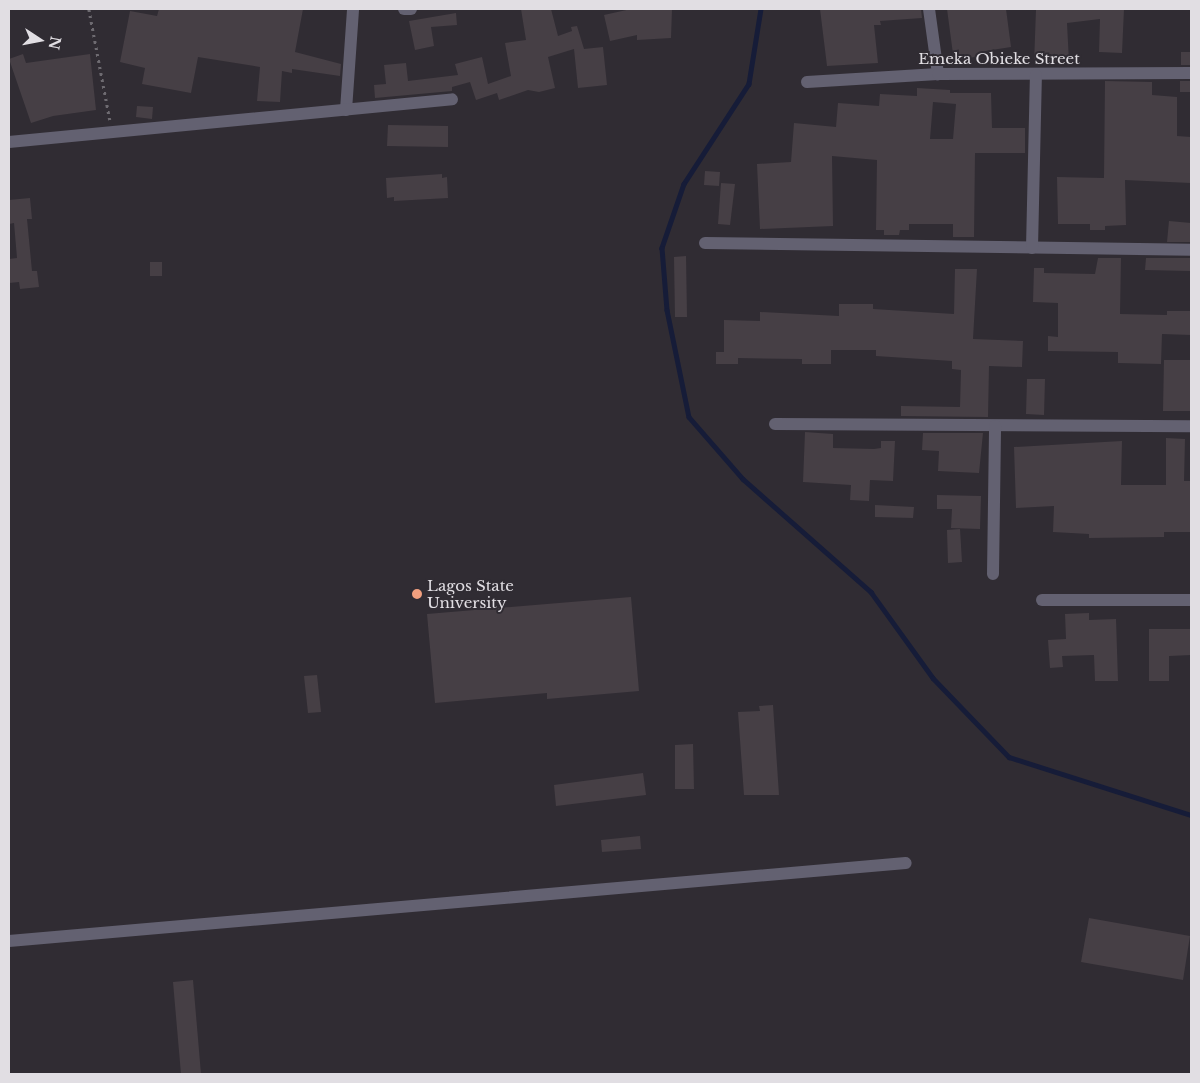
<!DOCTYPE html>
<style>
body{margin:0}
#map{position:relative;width:1200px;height:1083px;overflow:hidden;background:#302c33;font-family:"Libre Baskerville",serif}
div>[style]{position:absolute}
.stream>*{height:4.5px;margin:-2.25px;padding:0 2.25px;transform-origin:2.25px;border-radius:2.25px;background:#161c38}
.building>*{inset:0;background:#463f45}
.path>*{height:2.5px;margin-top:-1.25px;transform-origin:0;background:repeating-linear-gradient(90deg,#6e6b71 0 2.5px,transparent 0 6.5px)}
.minor>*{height:12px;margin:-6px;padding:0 6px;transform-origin:6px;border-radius:6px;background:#636171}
.dots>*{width:14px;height:14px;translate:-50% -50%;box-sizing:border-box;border:2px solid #302c33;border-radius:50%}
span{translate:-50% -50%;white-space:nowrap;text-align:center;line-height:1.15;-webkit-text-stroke:4px #302c33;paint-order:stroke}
.street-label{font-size:15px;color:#e1dee3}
.poi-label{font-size:15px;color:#e1dee3}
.left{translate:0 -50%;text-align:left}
.frame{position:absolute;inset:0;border:10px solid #e1dee3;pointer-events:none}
.north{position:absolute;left:15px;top:15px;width:50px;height:50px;-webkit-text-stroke:4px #302c33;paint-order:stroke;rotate:101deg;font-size:14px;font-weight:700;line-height:20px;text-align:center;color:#e1dee3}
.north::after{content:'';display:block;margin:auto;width:18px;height:22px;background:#e1dee3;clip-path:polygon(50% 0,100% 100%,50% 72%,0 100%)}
</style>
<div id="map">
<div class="stream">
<div style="left:761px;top:9px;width:76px;rotate:99.1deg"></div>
<div style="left:749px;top:84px;width:119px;rotate:123deg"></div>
<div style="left:684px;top:184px;width:68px;rotate:109deg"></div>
<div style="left:662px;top:248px;width:62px;rotate:85.4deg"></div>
<div style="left:667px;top:310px;width:109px;rotate:78.4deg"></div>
<div style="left:689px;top:417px;width:82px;rotate:48.9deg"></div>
<div style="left:743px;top:479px;width:171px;rotate:41.4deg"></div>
<div style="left:871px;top:592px;width:106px;rotate:54.2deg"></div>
<div style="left:933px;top:678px;width:110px;rotate:46.1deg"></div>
<div style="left:1009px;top:757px;width:191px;rotate:17.7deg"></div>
</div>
<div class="building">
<div style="clip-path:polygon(159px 9px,303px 9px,295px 52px,341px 64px,340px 76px,292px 69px,292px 73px,282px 71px,280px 102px,257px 101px,260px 67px,198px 57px,191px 93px,142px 84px,145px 68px,120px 62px,130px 11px,157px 16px)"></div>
<div style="clip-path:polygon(521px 9px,551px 9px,558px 36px,572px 31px,571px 27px,577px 26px,584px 49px,603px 47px,607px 85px,578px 88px,574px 49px,548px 57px,555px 88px,539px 92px,528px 90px,499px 100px,497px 93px,476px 100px,470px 82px,452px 87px,452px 91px,375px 98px,374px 85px,386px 84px,384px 65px,406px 63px,408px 81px,458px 75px,455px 64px,482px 57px,488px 84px,511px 76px,505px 43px,526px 40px)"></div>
<div style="clip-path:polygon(631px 9px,672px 9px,671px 38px,637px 40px,637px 35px,610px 41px,604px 15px)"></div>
<div style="clip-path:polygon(820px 9px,921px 9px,922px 18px,880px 21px,881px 25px,874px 25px,878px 63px,827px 66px)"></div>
<div style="clip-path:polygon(947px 9px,1006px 9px,1011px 47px,979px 52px,980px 56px,958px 60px,957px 53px,953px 54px)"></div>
<div style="clip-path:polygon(1036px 9px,1124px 9px,1122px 53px,1099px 52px,1100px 19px,1067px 23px,1069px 62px,1034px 64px)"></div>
<div style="clip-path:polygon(456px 13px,457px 25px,431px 27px,434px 46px,415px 50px,409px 21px)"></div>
<div style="clip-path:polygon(1181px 52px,1190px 52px,1190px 65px,1181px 65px)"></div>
<div style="clip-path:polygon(23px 54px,26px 63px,90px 54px,96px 110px,53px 116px,31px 123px,9px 59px)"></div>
<div style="clip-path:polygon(1105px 81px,1152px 82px,1152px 95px,1177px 97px,1177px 136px,1191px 137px,1191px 183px,1125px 180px,1126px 225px,1105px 226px,1105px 230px,1090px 230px,1090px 224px,1058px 224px,1057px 177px,1104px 178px)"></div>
<div style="clip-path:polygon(1180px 81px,1191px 81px,1191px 92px,1180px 92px)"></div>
<div style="clip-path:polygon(evenodd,917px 88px,950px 90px,950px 93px,991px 93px,992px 128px,1025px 128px,1025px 153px,975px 153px,974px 237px,953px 237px,953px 224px,909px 224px,909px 230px,900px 230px,899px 235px,884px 235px,884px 230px,876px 230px,877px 160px,832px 156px,833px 226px,760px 229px,757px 164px,791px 162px,794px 123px,836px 127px,838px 103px,879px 106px,880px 94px,917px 96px,917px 88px,933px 102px,956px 104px,953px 139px,930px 139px,933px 102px)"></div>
<div style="clip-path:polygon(137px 106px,153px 107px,152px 119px,136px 117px)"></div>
<div style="clip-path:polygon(388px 125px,448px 126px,448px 147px,387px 146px)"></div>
<div style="clip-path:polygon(705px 171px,720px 172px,719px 186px,704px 185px)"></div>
<div style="clip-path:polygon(442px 174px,442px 178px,447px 177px,448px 198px,394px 201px,394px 197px,387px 198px,386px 178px)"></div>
<div style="clip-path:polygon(721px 183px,735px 184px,730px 225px,718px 224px)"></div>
<div style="clip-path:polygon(30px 198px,32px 219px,27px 219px,32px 271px,37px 271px,39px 287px,20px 289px,19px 282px,9px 283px,9px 259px,17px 258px,14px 223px,9px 224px,9px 200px)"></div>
<div style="clip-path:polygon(1169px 221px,1191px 223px,1191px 242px,1167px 242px)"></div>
<div style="clip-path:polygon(686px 256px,687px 317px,675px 317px,674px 257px)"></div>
<div style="clip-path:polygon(1098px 258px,1121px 258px,1120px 314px,1167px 315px,1167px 311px,1191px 311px,1191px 335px,1162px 334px,1161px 364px,1118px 363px,1118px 352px,1048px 351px,1048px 336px,1058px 337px,1058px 303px,1033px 302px,1034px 268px,1044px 268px,1044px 273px,1095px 274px)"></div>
<div style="clip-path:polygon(1146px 258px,1191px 258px,1190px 271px,1145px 270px)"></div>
<div style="clip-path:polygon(150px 262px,162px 262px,162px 276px,150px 276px)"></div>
<div style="clip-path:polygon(955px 269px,977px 269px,973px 339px,1023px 341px,1022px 367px,989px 366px,988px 417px,901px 416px,901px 406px,960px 407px,961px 370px,952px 369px,952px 361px,876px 356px,876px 350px,831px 350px,831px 364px,802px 364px,802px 359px,738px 358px,738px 364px,716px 364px,716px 352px,724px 352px,724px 320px,760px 321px,760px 312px,839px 316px,839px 304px,873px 304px,873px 309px,954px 314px)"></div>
<div style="clip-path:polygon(1164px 360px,1191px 360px,1191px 411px,1163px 411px)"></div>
<div style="clip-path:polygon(1027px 379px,1045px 379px,1044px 415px,1026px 414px)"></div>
<div style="clip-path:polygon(805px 432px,833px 434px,833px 448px,874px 449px,881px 448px,881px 441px,895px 441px,893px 481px,870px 480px,869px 501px,850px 500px,851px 485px,803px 482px)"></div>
<div style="clip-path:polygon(923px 433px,983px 433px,979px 473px,938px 471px,939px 451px,922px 450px)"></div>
<div style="clip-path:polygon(1166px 438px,1185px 439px,1184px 481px,1191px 481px,1191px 532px,1164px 532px,1164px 537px,1089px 538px,1089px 534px,1053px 532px,1054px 506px,1016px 508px,1014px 447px,1122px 441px,1121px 485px,1166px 485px)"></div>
<div style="clip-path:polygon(937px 495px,981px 496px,980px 529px,951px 528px,952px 509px,937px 509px)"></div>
<div style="clip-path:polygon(875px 505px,914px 507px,913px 518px,875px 517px)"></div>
<div style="clip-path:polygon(960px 529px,962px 562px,948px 563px,947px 530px)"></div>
<div style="clip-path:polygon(631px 597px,639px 691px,547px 699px,547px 693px,435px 703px,427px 614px)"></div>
<div style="clip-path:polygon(1089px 613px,1089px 620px,1116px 619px,1118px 681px,1095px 681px,1094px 655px,1062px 656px,1063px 667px,1050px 668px,1048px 640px,1066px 639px,1065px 614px)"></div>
<div style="clip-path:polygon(1149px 629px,1191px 629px,1191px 655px,1169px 656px,1169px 681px,1149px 681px)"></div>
<div style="clip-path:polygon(317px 675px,321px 712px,308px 713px,304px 676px)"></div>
<div style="clip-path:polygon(773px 705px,779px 795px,744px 795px,738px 712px,760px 711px,759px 706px)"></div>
<div style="clip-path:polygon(693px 744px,694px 789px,675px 789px,675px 745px)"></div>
<div style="clip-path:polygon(643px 773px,646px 795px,556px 806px,554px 785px)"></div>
<div style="clip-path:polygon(640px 836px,641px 849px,602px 852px,601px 840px)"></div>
<div style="clip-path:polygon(1089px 918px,1190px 936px,1183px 980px,1081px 962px)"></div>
<div style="clip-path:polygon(193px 980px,201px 1074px,181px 1074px,173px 982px)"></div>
</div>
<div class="path">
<div style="left:89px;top:9px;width:113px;rotate:79.3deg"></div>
</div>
<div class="minor">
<div style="left:404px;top:9px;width:7px"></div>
<div style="left:929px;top:9px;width:66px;rotate:82.1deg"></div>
<div style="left:807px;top:82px;width:131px;rotate:-3.5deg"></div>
<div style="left:938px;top:74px;width:253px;rotate:-0.2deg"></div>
<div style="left:346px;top:110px;width:101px;rotate:-86deg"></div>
<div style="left:9px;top:142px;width:445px;rotate:-5.5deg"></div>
<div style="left:705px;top:243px;width:486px;rotate:0.8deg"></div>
<div style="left:1032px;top:248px;width:173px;rotate:-88.7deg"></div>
<div style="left:775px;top:424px;width:416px;rotate:0.3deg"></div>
<div style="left:993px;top:574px;width:148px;rotate:-89.2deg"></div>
<div style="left:1042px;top:600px;width:149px"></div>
<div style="left:9px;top:941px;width:900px;rotate:-4.97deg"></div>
</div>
<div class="dots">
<div style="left:417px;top:594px;background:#f2a07f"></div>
</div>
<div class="street-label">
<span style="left:999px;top:59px">Emeka Obieke Street</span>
</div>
<div class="poi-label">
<span class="left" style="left:427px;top:594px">Lagos State<br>University</span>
</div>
<div class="frame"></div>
<div class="north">N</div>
</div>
